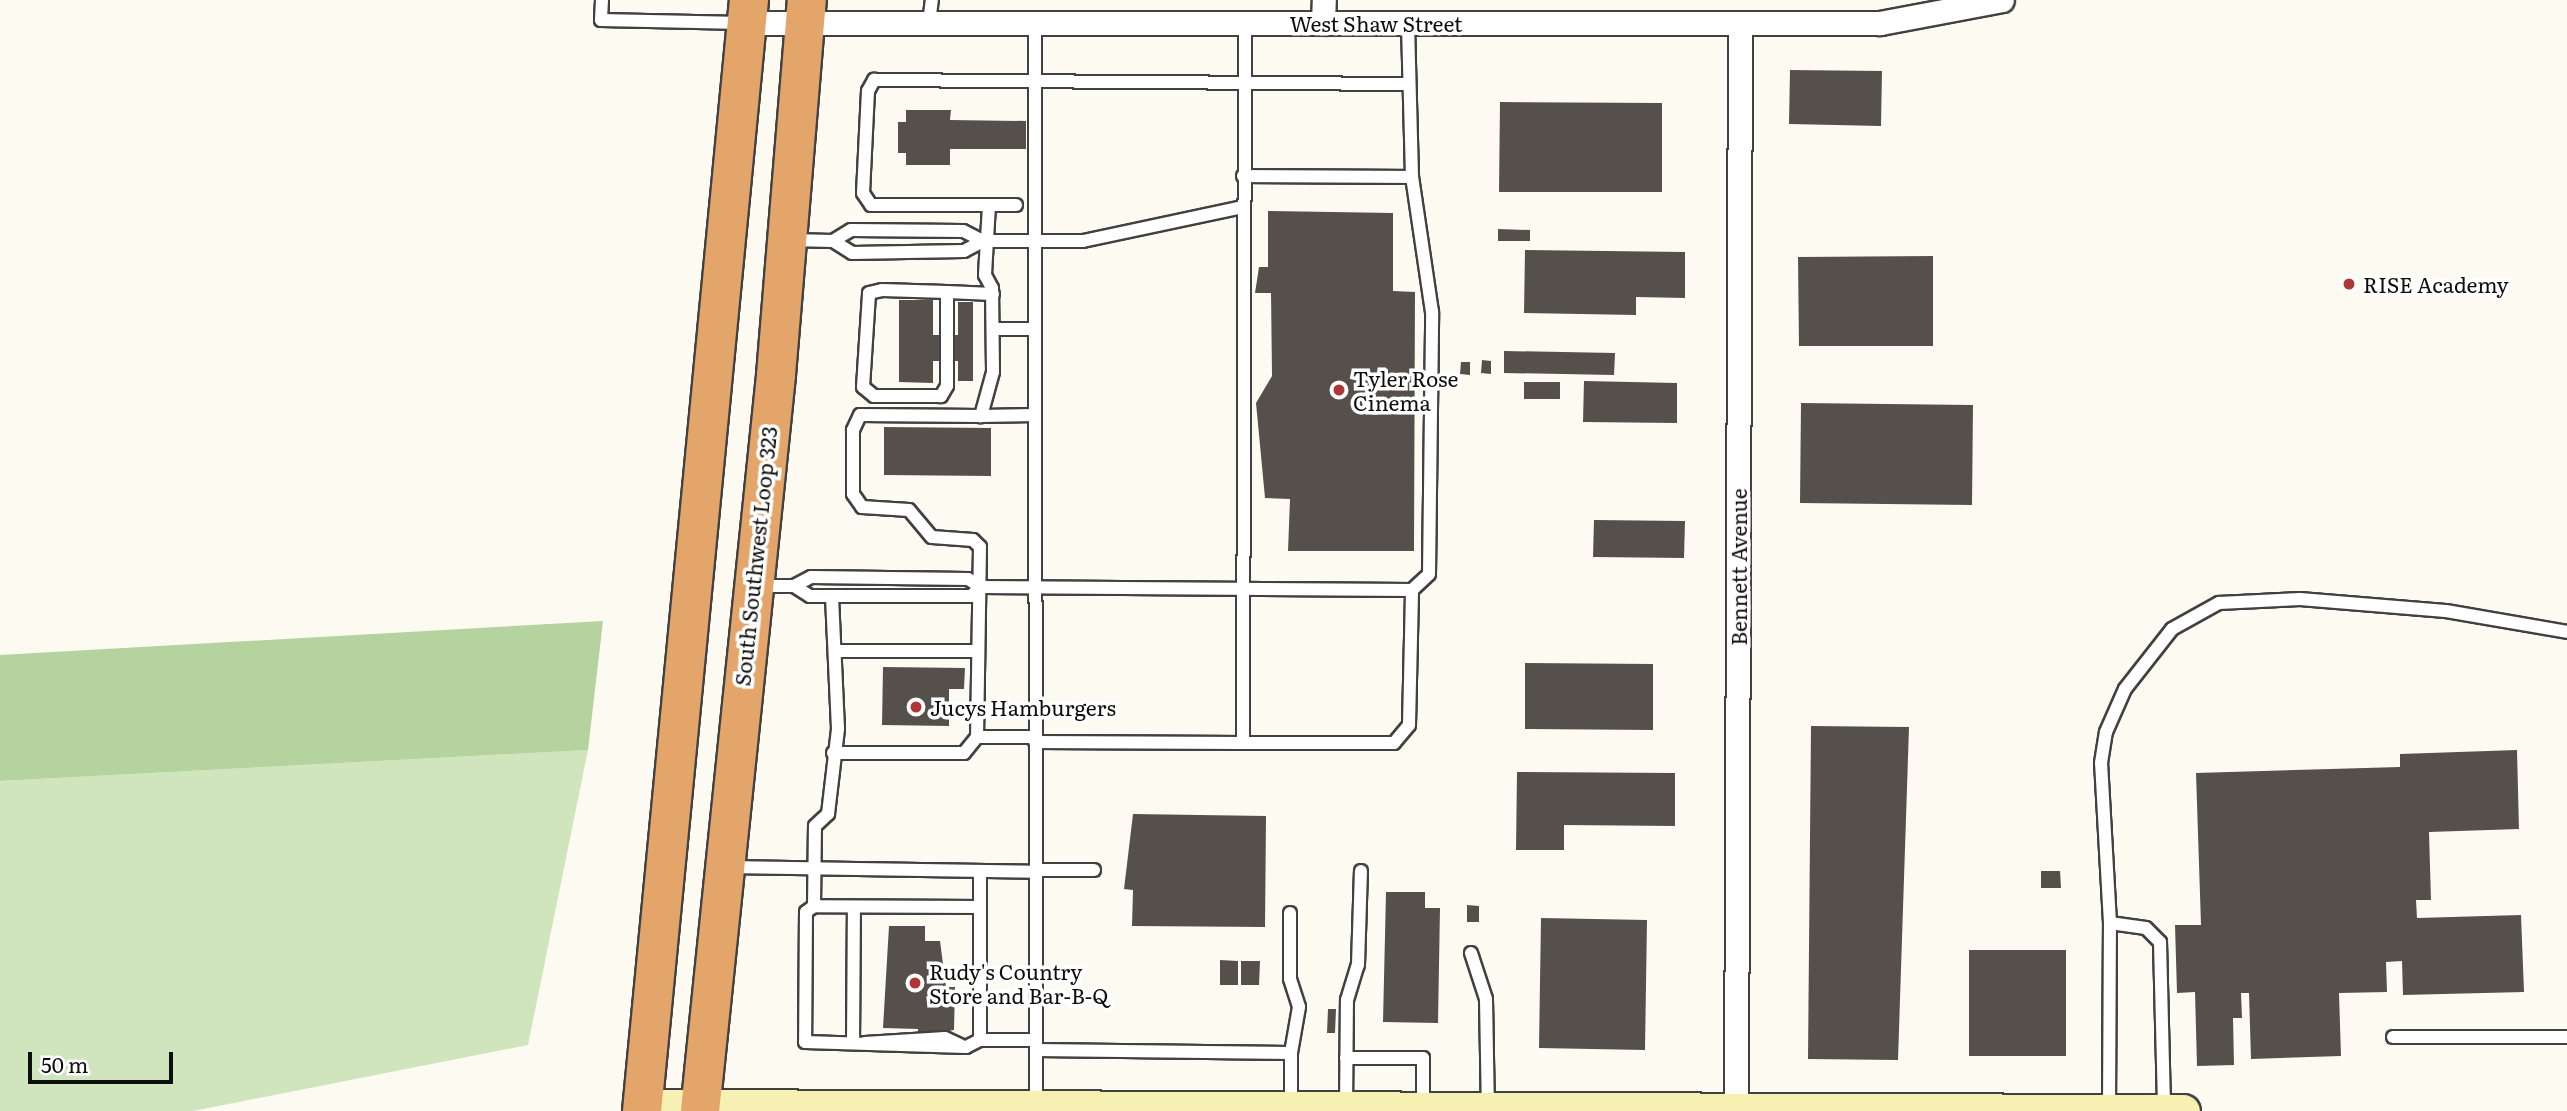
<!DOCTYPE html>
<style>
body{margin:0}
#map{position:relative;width:2567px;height:1111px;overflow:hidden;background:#fdfbf1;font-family:Literata,serif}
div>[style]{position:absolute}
.green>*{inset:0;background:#d0e4be}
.forest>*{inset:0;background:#b4d39f}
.building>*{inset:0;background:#55504c}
.roads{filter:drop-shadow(2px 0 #414141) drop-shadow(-2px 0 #414141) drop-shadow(0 2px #414141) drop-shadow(0 -2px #414141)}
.lane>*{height:12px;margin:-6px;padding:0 6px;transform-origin:6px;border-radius:6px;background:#fff}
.street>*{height:23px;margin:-11.5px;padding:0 11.5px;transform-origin:11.5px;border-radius:11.5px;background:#fff}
.secondary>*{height:33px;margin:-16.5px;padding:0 16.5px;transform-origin:16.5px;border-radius:16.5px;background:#f6f1b3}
.highway>*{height:38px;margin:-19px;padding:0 19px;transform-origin:19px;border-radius:19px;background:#e3a569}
.dots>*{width:19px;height:19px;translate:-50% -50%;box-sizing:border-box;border:4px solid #fff;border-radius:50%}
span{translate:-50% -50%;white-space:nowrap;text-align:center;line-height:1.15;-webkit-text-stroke:7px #fff;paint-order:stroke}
.street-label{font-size:21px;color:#0e0e0e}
.poi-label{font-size:21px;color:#0e0e0e}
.left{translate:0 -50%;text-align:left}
.scale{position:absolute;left:28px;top:1052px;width:145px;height:32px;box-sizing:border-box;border:4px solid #0e0e0e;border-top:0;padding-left:9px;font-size:21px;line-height:24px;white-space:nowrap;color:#0e0e0e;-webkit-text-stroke:5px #fff;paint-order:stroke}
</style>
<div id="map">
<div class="green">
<div style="clip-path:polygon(588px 750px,528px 1045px,193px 1111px,0 1111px,0 781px)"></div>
</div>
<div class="forest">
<div style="clip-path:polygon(603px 621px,588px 750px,0 781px,0 655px)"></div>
</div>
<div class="building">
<div style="clip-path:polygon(1790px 70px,1882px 71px,1881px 126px,1789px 124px)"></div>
<div style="clip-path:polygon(1500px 102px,1662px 103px,1662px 192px,1499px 192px)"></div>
<div style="clip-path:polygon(906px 110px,951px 110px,950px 120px,1026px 121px,1026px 149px,950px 149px,950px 165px,906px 165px,906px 153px,898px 153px,898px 122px,906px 122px)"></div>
<div style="clip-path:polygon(1268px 211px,1393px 213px,1393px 291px,1415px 292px,1414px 551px,1288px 551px,1290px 499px,1265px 498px,1256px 403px,1272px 376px,1271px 293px,1255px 293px,1259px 267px,1268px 267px)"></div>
<div style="clip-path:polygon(1498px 229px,1530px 230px,1530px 241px,1498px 241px)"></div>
<div style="clip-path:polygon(1525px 250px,1685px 252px,1685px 298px,1636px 297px,1636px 315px,1524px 313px)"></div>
<div style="clip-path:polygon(1933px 256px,1933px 346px,1799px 346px,1798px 257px)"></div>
<div style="clip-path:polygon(899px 300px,933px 300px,933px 335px,958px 335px,958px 302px,973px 302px,973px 381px,958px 381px,958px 361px,933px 361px,933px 383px,899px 382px)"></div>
<div style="clip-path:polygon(1504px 351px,1615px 353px,1614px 375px,1504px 373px)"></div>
<div style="clip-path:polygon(1482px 360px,1491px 361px,1491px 374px,1481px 373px)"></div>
<div style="clip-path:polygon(1461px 362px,1470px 362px,1470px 375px,1460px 374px)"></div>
<div style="clip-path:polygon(1584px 381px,1677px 383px,1677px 423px,1583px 422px)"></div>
<div style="clip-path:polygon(1524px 382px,1560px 382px,1560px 399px,1524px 399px)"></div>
<div style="clip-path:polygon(1801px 403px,1973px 405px,1972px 505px,1800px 503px)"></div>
<div style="clip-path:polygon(884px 427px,991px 428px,991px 476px,884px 475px)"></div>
<div style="clip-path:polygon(1594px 520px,1685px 521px,1684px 558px,1593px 557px)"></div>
<div style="clip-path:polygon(1525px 663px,1653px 664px,1653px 730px,1525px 729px)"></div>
<div style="clip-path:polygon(883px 667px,965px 668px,964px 689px,949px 689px,949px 726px,882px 725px)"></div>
<div style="clip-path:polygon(1811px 726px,1909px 727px,1898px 1060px,1808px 1059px)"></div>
<div style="clip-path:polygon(2517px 750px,2519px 829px,2429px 832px,2431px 900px,2416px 900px,2417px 918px,2521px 915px,2524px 992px,2403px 995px,2402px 961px,2386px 962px,2387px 992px,2339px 993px,2341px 1056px,2251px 1059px,2249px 993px,2241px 993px,2242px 1018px,2233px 1018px,2234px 1065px,2197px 1066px,2195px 992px,2177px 993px,2175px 925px,2201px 925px,2196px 773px,2400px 767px,2400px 754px)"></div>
<div style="clip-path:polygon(1517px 772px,1675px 773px,1675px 826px,1564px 825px,1564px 850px,1516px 850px)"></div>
<div style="clip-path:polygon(1133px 814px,1266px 816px,1265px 927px,1132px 926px,1133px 890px,1124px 889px)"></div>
<div style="clip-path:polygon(2041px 871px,2060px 871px,2061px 888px,2041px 888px)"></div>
<div style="clip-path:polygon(1386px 892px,1425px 892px,1425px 908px,1440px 908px,1438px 1023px,1383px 1022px)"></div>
<div style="clip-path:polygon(1467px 905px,1479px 906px,1479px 922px,1467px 922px)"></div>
<div style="clip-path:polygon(1541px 918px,1647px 920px,1645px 1050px,1539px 1048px)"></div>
<div style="clip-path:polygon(889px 926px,925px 926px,925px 941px,940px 941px,946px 987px,955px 987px,954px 1030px,918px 1036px,918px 1029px,883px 1028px)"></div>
<div style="clip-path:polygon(1969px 950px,2066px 950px,2066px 1056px,1969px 1056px)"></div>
<div style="clip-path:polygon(1220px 960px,1238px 961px,1238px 985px,1220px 985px)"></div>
<div style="clip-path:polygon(1241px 961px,1260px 961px,1259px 985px,1241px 985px)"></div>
<div style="clip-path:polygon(1328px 1009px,1336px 1009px,1335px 1033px,1327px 1033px)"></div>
</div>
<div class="roads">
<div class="lane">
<div style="left:602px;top:0;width:20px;rotate:93deg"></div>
<div style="left:601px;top:20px;width:142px;rotate:1.2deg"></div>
<div style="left:929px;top:23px;width:23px;rotate:-83deg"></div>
<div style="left:1035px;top:23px;width:1084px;rotate:89.95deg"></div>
<div style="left:1243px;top:176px;width:169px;rotate:0.3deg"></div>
<div style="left:989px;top:205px;width:70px;rotate:93.3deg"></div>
<div style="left:985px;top:275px;width:15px;rotate:62deg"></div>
<div style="left:992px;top:288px;width:84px;rotate:89.3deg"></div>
<div style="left:993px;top:372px;width:46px;rotate:105.3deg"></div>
<div style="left:981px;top:416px;width:54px;rotate:-1.1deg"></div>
<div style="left:1016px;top:205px;width:145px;rotate:180deg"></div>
<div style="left:871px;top:205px;width:14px;rotate:-124deg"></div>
<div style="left:863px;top:193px;width:102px;rotate:-87.2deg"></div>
<div style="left:868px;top:91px;width:13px;rotate:-61deg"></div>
<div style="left:874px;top:80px;width:535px;rotate:0.43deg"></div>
<div style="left:790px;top:240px;width:43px;rotate:1.3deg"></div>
<div style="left:833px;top:241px;width:22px;rotate:32deg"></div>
<div style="left:852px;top:253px;width:112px;rotate:-1deg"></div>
<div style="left:964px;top:251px;width:21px;rotate:-28deg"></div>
<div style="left:983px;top:241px;width:22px;rotate:-153deg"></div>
<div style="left:963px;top:231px;width:112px;rotate:-179.5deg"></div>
<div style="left:851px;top:230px;width:21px;rotate:149deg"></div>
<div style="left:983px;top:241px;width:100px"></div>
<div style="left:1083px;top:241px;width:164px;rotate:-12deg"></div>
<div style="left:947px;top:292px;width:94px;rotate:90deg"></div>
<div style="left:947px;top:386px;width:12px;rotate:121deg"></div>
<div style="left:941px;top:396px;width:67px;rotate:180deg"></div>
<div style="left:874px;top:396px;width:14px;rotate:-141deg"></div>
<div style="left:863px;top:387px;width:94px;rotate:-86.3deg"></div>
<div style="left:869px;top:293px;width:13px;rotate:-13deg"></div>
<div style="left:882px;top:290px;width:65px;rotate:1.8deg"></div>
<div style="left:947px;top:292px;width:46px;rotate:2.5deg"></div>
<div style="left:993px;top:329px;width:42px"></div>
<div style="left:981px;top:416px;width:121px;rotate:-179.5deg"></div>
<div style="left:860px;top:415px;width:17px;rotate:115deg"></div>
<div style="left:853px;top:430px;width:64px;rotate:90deg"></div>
<div style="left:853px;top:494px;width:16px;rotate:55deg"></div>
<div style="left:862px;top:507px;width:47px;rotate:3.7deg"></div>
<div style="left:909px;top:510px;width:35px;rotate:50deg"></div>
<div style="left:932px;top:537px;width:41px;rotate:4.2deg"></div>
<div style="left:973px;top:540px;width:10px;rotate:45deg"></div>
<div style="left:980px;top:547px;width:190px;rotate:90.9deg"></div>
<div style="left:977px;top:737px;width:58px"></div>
<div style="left:758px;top:586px;width:36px"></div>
<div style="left:794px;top:586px;width:19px;rotate:32deg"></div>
<div style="left:810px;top:596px;width:161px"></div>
<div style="left:971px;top:596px;width:13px;rotate:-42deg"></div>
<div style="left:981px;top:587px;width:15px;rotate:-148deg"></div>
<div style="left:968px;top:579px;width:157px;rotate:-179.3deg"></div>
<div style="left:811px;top:577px;width:19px;rotate:152deg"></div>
<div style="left:981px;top:587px;width:431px;rotate:0.4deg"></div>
<div style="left:1412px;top:590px;width:23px;rotate:-43deg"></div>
<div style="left:1429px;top:574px;width:262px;rotate:-89.3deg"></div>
<div style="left:1432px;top:312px;width:136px;rotate:-98.4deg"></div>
<div style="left:1412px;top:177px;width:154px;rotate:-91.5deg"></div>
<div style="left:838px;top:651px;width:139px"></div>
<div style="left:1035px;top:742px;width:208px;rotate:0.3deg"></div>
<div style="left:1243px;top:743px;width:721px;rotate:-89.84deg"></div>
<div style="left:1243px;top:743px;width:151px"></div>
<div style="left:1394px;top:743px;width:23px;rotate:-50deg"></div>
<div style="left:1409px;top:725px;width:135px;rotate:-88.7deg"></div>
<div style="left:833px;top:753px;width:131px"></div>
<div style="left:964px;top:753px;width:21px;rotate:-51deg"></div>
<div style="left:727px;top:867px;width:308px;rotate:0.9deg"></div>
<div style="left:1035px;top:870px;width:59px"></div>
<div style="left:980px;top:871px;width:36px;rotate:90deg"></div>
<div style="left:814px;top:906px;width:80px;rotate:-89.3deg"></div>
<div style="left:815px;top:826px;width:18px;rotate:-43deg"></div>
<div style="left:828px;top:814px;width:86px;rotate:-83.3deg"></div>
<div style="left:838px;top:729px;width:133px;rotate:-92.6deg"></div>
<div style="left:1290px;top:913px;width:66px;rotate:90deg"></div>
<div style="left:1290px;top:979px;width:29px;rotate:72deg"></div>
<div style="left:1299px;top:1007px;width:47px;rotate:99.9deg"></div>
<div style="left:2110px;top:923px;width:36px;rotate:8deg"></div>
<div style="left:2146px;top:928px;width:20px;rotate:45deg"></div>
<div style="left:2160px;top:942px;width:168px;rotate:88.6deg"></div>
<div style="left:1471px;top:953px;width:48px;rotate:71.9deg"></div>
<div style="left:1486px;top:999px;width:110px;rotate:89deg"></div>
<div style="left:2393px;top:1037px;width:174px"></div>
<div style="left:980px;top:1040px;width:133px;rotate:-90deg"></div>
<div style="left:980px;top:907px;width:166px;rotate:-179.7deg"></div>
<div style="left:814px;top:906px;width:10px;rotate:143deg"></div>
<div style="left:806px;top:912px;width:130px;rotate:90.4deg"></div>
<div style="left:805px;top:1042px;width:161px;rotate:1.8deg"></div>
<div style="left:966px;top:1047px;width:16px;rotate:-27deg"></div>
<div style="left:980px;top:1040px;width:56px"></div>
<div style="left:853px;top:1043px;width:136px;rotate:-89.6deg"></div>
<div style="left:865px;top:1043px;width:80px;rotate:-3.6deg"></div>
<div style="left:945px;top:1038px;width:17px;rotate:25deg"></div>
<div style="left:1036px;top:1050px;width:255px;rotate:0.7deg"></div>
<div style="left:1291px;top:1053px;width:53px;rotate:90deg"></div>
<div style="left:1346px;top:1058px;width:77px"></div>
<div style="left:1423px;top:1058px;width:49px;rotate:90deg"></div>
<div style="left:1346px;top:1109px;width:109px;rotate:-89.5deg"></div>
<div style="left:1347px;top:1000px;width:37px;rotate:-73deg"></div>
<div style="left:1358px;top:965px;width:94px;rotate:-88.2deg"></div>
<div style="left:2109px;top:1109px;width:186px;rotate:-89.7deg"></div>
<div style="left:2110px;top:923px;width:160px;rotate:-93.2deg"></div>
<div style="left:2101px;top:763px;width:31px;rotate:-81deg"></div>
<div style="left:2106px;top:732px;width:47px;rotate:-66.2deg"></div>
<div style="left:2125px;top:689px;width:76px;rotate:-51.9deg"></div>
<div style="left:2172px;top:629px;width:54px;rotate:-29deg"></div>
<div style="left:2219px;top:603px;width:81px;rotate:-2.8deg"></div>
<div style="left:2300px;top:599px;width:146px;rotate:4.7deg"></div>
<div style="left:2446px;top:611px;width:123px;rotate:9.8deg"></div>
</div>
<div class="street">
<div style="left:747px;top:23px;width:1133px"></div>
<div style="left:1880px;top:23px;width:124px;rotate:-10.7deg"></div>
<div style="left:1323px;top:23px;width:23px;rotate:-88deg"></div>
<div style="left:1736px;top:1111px;width:1087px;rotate:-89.79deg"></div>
</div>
<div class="secondary">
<div style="left:643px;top:1106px;width:1540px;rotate:0.19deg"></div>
</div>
<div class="highway">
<div style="left:642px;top:1111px;width:1116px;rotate:-84.5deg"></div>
<div style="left:700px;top:1111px;width:740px;rotate:-84.1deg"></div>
<div style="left:776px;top:375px;width:376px;rotate:-85.3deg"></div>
</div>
</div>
<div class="dots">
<div style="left:2349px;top:284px;background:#ae3637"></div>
<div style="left:1339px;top:390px;background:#ae3637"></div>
<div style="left:916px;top:707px;background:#ae3637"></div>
<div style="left:915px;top:983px;background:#ae3637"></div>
</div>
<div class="street-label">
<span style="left:1376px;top:23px">West Shaw Street</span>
<span style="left:755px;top:556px;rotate:-84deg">South Southwest Loop 323</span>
<span style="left:1738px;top:567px;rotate:-90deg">Bennett Avenue</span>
</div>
<div class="poi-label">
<span class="left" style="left:2363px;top:284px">RISE Academy</span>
<span class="left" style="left:1353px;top:390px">Tyler Rose<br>Cinema</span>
<span class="left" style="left:930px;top:707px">Jucys Hamburgers</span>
<span class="left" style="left:929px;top:983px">Rudy's Country<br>Store and Bar-B-Q</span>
</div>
<div class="scale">50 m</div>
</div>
